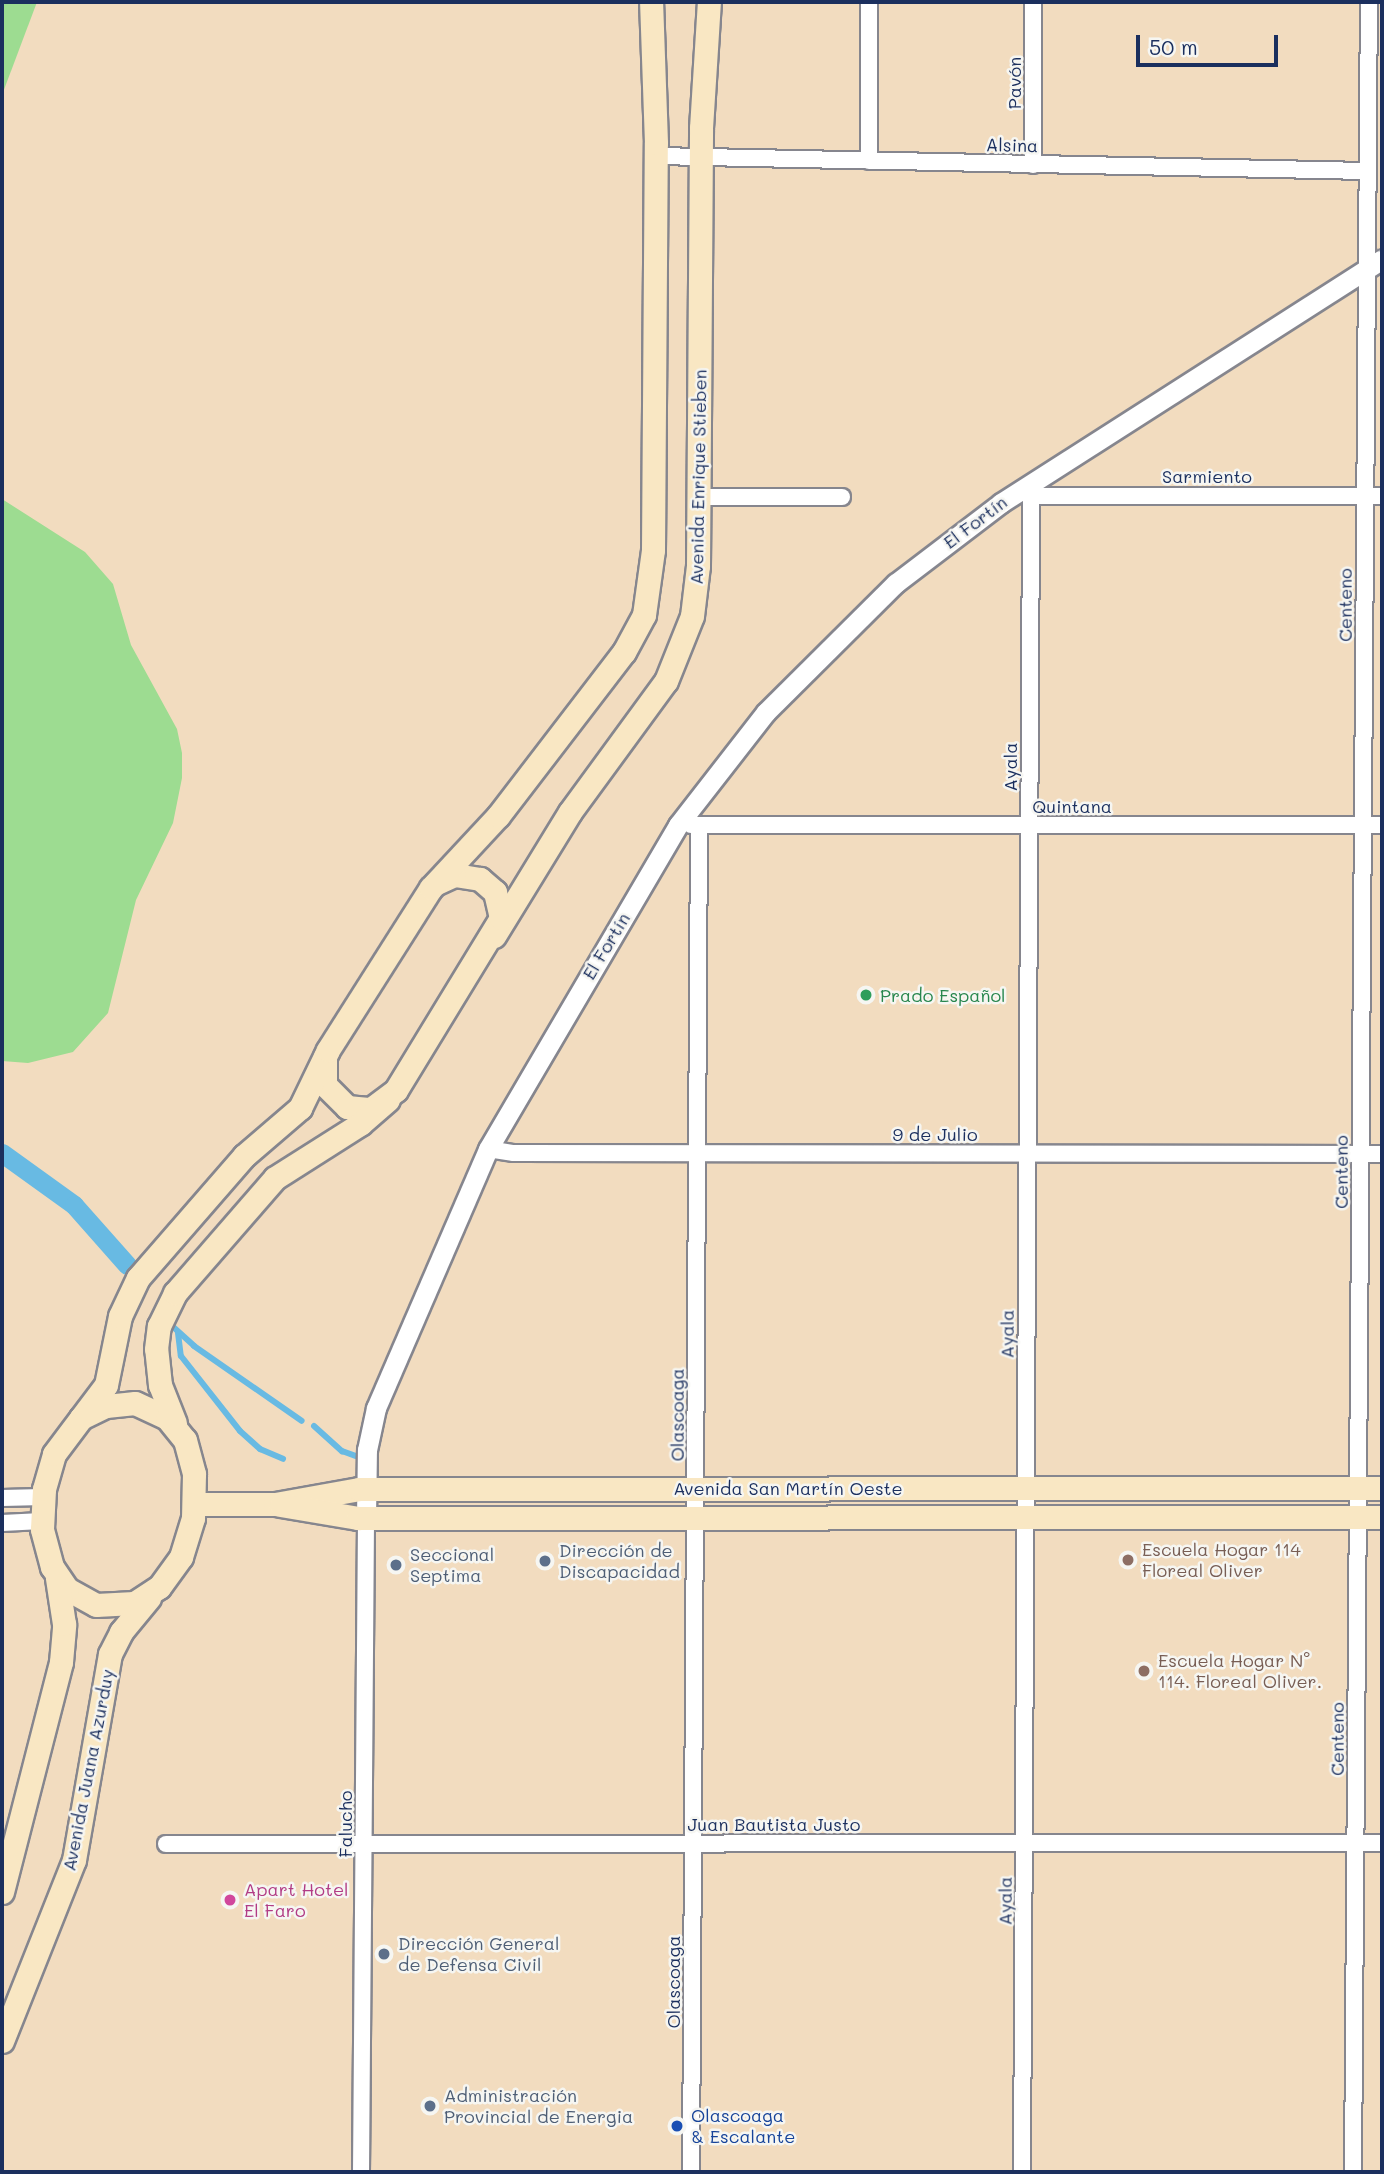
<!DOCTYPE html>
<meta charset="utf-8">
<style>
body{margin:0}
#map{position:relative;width:1384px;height:2174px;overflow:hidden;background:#f2dcbf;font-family:Mali,sans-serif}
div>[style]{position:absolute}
.green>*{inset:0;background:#9ddc91}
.stream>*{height:6px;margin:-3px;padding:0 3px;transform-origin:3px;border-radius:3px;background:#68bae3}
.canal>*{height:19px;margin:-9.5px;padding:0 9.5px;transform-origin:9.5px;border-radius:9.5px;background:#68bae3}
.roads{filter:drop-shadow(2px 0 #86868e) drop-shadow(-2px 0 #86868e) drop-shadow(0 2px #86868e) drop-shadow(0 -2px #86868e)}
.minor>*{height:16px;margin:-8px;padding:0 8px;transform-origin:8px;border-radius:8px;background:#fff}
.tertiary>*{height:19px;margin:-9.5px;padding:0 9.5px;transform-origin:9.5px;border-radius:9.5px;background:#fff}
.secondary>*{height:23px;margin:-11.5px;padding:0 11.5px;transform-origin:11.5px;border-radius:11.5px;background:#f9e7c3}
.dots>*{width:19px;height:19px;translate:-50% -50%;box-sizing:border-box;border:4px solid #f6f6f2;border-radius:50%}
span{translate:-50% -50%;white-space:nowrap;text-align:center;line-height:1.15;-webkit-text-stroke:5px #f6f6f2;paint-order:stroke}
.street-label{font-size:18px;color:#1b2f5e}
.leisure-label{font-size:18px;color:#27864d}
.left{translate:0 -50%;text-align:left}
.education-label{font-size:18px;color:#785e54}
.service-label{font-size:18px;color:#4e5e75}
.hotel-label{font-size:18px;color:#b23c85}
.transit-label{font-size:18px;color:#164399}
.frame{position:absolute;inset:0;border:4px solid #1b2f5e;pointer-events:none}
.scale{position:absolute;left:1136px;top:35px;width:142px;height:32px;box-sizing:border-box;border:4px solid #1b2f5e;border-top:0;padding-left:9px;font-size:21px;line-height:24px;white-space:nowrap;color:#1b2f5e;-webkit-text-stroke:5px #f6f6f2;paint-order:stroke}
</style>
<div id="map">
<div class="green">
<div style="clip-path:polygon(2px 2px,37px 2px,2px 95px)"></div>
<div style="clip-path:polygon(2px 499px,85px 552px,113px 584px,131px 645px,177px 729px,182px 753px,182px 778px,173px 823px,136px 900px,108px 1013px,73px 1052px,28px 1063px,2px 1061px)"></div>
</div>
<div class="stream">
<div style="left:171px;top:1325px;width:31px;rotate:42deg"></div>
<div style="left:194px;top:1346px;width:131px;rotate:34.8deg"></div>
<div style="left:178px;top:1333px;width:23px;rotate:83deg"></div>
<div style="left:181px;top:1356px;width:95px;rotate:51.8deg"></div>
<div style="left:240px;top:1431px;width:27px;rotate:42deg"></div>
<div style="left:260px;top:1449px;width:25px;rotate:23deg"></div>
<div style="left:314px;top:1426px;width:38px;rotate:42deg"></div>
<div style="left:342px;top:1451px;width:23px;rotate:20deg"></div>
</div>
<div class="canal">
<div style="left:2px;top:1153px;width:89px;rotate:35.8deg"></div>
<div style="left:74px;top:1205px;width:80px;rotate:48.5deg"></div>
</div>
<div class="roads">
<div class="minor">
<div style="left:869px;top:2px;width:159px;rotate:90deg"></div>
<div style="left:1033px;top:2px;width:163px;rotate:90deg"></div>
<div style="left:656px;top:156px;width:711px;rotate:1.21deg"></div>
<div style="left:1031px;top:496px;width:351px"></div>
<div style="left:699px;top:497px;width:143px"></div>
<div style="left:691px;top:825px;width:691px"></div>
<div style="left:488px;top:1149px;width:26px;rotate:9deg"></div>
<div style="left:514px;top:1153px;width:868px;rotate:0.07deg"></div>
<div style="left:2px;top:1498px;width:41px;rotate:-1.4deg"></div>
<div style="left:2px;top:1523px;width:40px;rotate:-2.9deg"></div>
<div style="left:166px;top:1844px;width:1216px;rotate:-0.05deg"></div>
<div style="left:361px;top:2172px;width:654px;rotate:-89.56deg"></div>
<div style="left:691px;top:2172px;width:1347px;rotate:-89.66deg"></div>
<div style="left:1022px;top:2172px;width:1676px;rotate:-89.69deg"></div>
<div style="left:1353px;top:2172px;width:2170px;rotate:-89.58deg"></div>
</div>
<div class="tertiary">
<div style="left:366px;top:1518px;width:68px;rotate:-89.2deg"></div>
<div style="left:367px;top:1450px;width:43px;rotate:-77.9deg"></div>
<div style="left:376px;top:1408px;width:282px;rotate:-66.6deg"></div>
<div style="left:488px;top:1149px;width:376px;rotate:-59.6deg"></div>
<div style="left:678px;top:825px;width:143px;rotate:-52.1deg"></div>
<div style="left:766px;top:712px;width:183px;rotate:-44.8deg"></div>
<div style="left:896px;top:583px;width:132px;rotate:-37.3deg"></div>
<div style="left:1001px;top:503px;width:452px;rotate:-32.6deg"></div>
</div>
<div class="secondary">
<div style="left:494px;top:936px;width:145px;rotate:-58.5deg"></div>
<div style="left:570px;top:812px;width:162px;rotate:-53.8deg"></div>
<div style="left:666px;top:681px;width:70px;rotate:-68.2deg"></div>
<div style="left:692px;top:616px;width:50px;rotate:-83.2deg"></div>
<div style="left:698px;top:566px;width:438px;rotate:-89.6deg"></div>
<div style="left:701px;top:128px;width:126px;rotate:-86.4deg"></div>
<div style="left:325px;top:1057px;width:28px;rotate:90deg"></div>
<div style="left:325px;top:1085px;width:31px;rotate:45deg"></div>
<div style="left:347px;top:1107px;width:24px;rotate:5deg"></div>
<div style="left:371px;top:1109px;width:31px;rotate:-37deg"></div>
<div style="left:396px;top:1090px;width:202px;rotate:-58.6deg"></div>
<div style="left:501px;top:918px;width:27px;rotate:-103deg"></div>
<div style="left:495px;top:892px;width:20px;rotate:-139deg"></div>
<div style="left:480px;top:879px;width:26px;rotate:-171deg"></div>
<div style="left:454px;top:875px;width:21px;rotate:155deg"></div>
<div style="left:135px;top:1403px;width:35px;rotate:25deg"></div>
<div style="left:167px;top:1418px;width:28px;rotate:51deg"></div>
<div style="left:185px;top:1440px;width:35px;rotate:75deg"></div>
<div style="left:194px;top:1474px;width:44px;rotate:91.3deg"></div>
<div style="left:193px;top:1518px;width:41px;rotate:107.1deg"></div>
<div style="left:181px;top:1557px;width:37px;rotate:126deg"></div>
<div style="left:159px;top:1587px;width:30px;rotate:147deg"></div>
<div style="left:134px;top:1603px;width:38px;rotate:177deg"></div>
<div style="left:96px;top:1605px;width:33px;rotate:-151deg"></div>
<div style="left:67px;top:1589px;width:27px;rotate:-124deg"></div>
<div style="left:52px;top:1567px;width:39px;rotate:-105deg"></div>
<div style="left:42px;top:1529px;width:40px;rotate:-87.1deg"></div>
<div style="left:44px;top:1489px;width:36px;rotate:-74deg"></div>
<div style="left:54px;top:1454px;width:45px;rotate:-53.1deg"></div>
<div style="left:81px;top:1418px;width:28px;rotate:-26deg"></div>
<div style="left:106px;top:1406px;width:29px;rotate:-6deg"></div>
<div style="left:81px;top:1418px;width:41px;rotate:-52.9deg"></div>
<div style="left:106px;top:1385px;width:70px;rotate:-78.5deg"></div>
<div style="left:120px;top:1316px;width:42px;rotate:-64.7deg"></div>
<div style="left:138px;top:1278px;width:162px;rotate:-49deg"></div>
<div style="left:244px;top:1156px;width:74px;rotate:-40.6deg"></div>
<div style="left:300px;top:1108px;width:64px;rotate:-64.2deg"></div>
<div style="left:328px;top:1050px;width:192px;rotate:-57.6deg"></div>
<div style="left:431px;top:888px;width:98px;rotate:-47.1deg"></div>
<div style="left:498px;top:816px;width:207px;rotate:-52.5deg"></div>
<div style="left:624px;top:652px;width:42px;rotate:-61.6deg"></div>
<div style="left:644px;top:615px;width:66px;rotate:-82.1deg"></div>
<div style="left:653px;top:550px;width:407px;rotate:-89.6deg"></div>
<div style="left:656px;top:143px;width:141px;rotate:-92deg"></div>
<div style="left:175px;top:1423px;width:41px;rotate:-111.5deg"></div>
<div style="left:160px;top:1385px;width:36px;rotate:-96deg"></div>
<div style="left:156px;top:1349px;width:23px;rotate:-83deg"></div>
<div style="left:159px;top:1326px;width:37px;rotate:-64deg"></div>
<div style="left:175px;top:1293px;width:152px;rotate:-49deg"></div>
<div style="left:275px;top:1178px;width:101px;rotate:-32.4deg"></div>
<div style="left:360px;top:1124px;width:37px;rotate:-41deg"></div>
<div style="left:194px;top:1504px;width:81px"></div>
<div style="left:275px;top:1504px;width:85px;rotate:-10.1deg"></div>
<div style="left:359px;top:1489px;width:1023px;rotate:-0.06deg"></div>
<div style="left:281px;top:1505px;width:78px;rotate:9.6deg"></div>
<div style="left:358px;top:1518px;width:1024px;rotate:-0.06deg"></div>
<div style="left:2px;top:1892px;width:237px;rotate:-75.6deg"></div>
<div style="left:61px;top:1662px;width:38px;rotate:-85deg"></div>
<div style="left:64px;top:1624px;width:47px;rotate:-98.7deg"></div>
<div style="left:2px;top:2041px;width:195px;rotate:-68.3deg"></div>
<div style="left:74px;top:1860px;width:209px;rotate:-80.1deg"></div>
<div style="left:110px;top:1654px;width:25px;rotate:-63deg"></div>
<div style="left:121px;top:1632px;width:44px;rotate:-50.5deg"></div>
</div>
</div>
<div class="dots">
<div style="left:866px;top:995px;background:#2e9e5b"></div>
<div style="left:1128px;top:1560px;background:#8d6e63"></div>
<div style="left:545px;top:1561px;background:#5c6f8a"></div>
<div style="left:396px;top:1565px;background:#5c6f8a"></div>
<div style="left:1144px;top:1671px;background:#8d6e63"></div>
<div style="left:230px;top:1900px;background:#d1479c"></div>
<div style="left:384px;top:1954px;background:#5c6f8a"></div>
<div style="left:430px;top:2106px;background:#5c6f8a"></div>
<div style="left:677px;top:2126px;background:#1a4fb4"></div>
</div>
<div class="street-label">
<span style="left:1014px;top:83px;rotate:-90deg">Pavón</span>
<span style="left:1012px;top:145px;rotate:1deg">Alsina</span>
<span style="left:1207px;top:476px">Sarmiento</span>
<span style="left:698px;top:477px;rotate:-89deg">Avenida Enrique Stieben</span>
<span style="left:975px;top:522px;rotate:-37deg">El Fortín</span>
<span style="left:1345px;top:605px;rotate:-90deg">Centeno</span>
<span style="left:1010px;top:767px;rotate:-90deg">Ayala</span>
<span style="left:1072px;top:806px">Quintana</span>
<span style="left:606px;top:946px;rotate:-59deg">El Fortín</span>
<span style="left:935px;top:1134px">9 de Julio</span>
<span style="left:1341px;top:1172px;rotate:-90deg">Centeno</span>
<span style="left:1007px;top:1334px;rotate:-90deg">Ayala</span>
<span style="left:677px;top:1415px;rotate:-90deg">Olascoaga</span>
<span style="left:788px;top:1488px">Avenida San Martín Oeste</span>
<span style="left:1337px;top:1739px;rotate:-90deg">Centeno</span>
<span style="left:88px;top:1770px;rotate:-79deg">Avenida Juana Azurduy</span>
<span style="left:345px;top:1824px;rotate:-90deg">Falucho</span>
<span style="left:774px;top:1824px">Juan Bautista Justo</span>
<span style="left:1005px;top:1901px;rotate:-90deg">Ayala</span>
<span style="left:673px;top:1982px;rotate:-90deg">Olascoaga</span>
</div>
<div class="leisure-label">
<span class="left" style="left:880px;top:995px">Prado Español</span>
</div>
<div class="education-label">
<span class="left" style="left:1142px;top:1560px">Escuela Hogar 114<br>Floreal Oliver</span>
<span class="left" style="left:1158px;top:1671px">Escuela Hogar N°<br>114. Floreal Oliver.</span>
</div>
<div class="service-label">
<span class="left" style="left:559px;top:1561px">Dirección de<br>Discapacidad</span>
<span class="left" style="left:410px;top:1565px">Seccional<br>Septima</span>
<span class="left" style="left:398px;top:1954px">Dirección General<br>de Defensa Civil</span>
<span class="left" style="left:444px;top:2106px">Administración<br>Provincial de Energia</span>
</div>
<div class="hotel-label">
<span class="left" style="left:244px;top:1900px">Apart Hotel<br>El Faro</span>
</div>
<div class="transit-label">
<span class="left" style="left:691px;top:2126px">Olascoaga<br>&amp; Escalante</span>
</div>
<div class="frame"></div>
<div class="scale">50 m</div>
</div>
